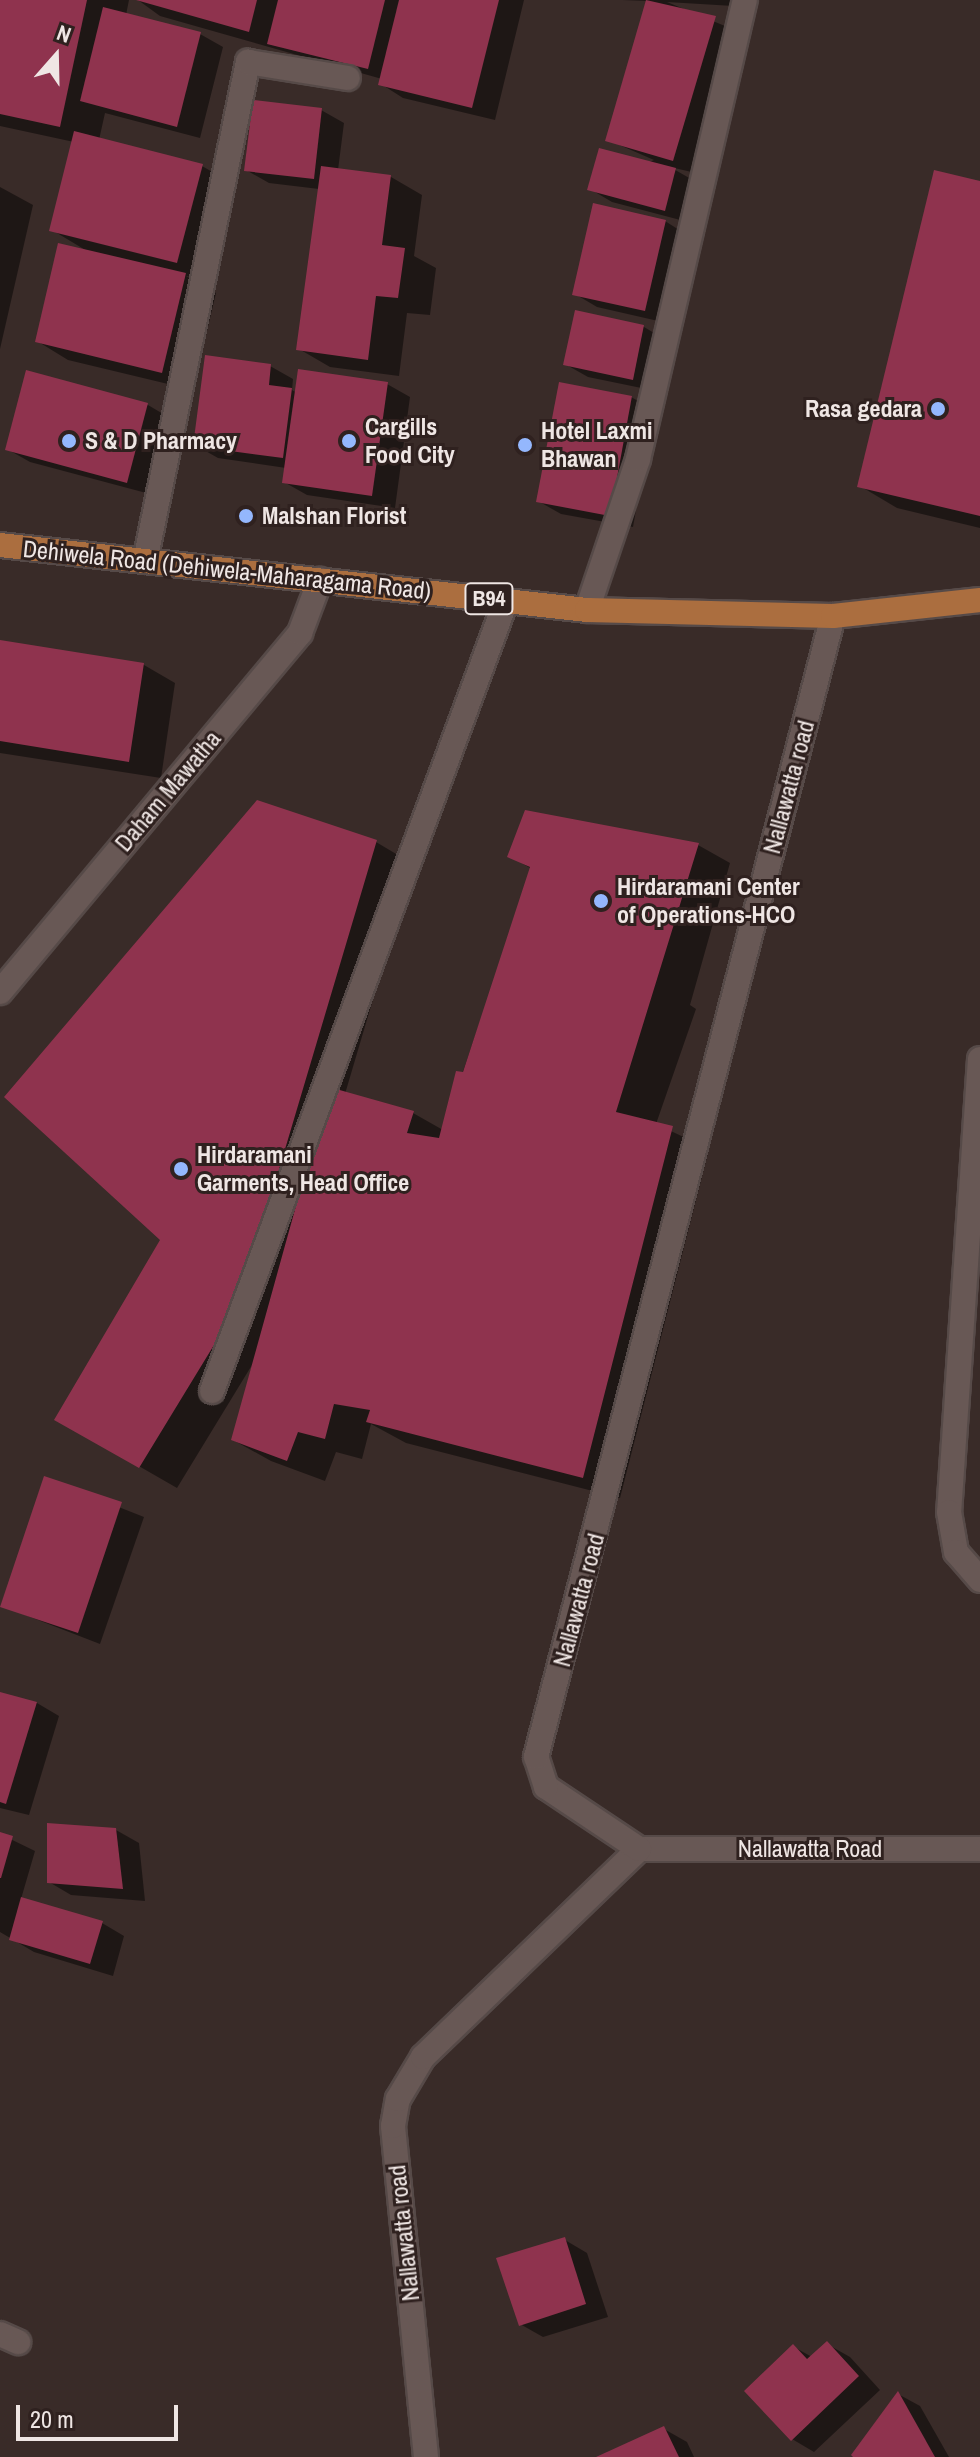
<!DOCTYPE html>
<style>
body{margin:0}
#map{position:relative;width:980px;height:2457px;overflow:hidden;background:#392b28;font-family:"Archivo Narrow",sans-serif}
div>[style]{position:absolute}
.shadow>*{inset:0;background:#0007}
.building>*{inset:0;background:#8f334e}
.roads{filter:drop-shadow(2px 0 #564a48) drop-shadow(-2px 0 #564a48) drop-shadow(0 2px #564a48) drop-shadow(0 -2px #564a48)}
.service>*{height:24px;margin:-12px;padding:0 12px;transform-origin:12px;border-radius:12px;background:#685855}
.minor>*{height:24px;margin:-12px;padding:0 12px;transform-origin:12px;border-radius:12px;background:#685855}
.primary>*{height:24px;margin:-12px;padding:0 12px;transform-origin:12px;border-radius:12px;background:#ab6e3f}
.dots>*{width:22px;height:22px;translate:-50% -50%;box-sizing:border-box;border:4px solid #2f211f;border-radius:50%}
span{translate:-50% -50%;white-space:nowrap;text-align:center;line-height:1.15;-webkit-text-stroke:6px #2f211f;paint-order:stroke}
.shield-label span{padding:2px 6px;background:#2f211f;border:2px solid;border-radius:6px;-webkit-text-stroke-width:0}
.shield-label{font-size:22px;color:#efe6e4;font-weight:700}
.poi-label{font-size:24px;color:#efe6e4;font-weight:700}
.right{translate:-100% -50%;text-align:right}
.left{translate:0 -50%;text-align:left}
.street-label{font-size:24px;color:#efe6e4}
.north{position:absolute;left:16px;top:16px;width:80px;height:80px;-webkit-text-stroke:6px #2f211f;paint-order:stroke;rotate:20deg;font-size:22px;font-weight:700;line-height:32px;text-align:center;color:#efe6e4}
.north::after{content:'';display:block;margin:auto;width:28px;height:36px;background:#efe6e4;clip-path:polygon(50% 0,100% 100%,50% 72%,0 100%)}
.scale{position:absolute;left:16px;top:2405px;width:162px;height:36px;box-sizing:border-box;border:4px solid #efe6e4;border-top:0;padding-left:10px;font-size:24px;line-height:28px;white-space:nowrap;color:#efe6e4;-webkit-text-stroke:6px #2f211f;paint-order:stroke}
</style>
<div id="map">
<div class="shadow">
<div style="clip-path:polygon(0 0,129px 0,126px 15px,200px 34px,223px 47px,200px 138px,105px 113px,99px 140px,202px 166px,233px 184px,209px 280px,186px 276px,216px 293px,193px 390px,68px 360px,37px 341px,87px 251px,52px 230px,74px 142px,0 126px)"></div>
<div style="clip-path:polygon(138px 0,524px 0,495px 120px,403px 98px,381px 84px,382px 79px,160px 16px)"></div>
<div style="clip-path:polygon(622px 0,750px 0,750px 7px,667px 2px,737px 31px,696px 173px,670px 167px,698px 183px,688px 222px,612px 202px,590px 189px,654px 160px,608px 140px,648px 1px)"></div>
<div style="clip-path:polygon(321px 110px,344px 123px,338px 170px,391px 177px,422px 195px,414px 256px,436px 268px,430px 315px,407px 313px,399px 376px,330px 367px,299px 349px,319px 189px,269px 183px,246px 170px)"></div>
<div style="clip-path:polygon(980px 183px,980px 528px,897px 508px,860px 486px)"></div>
<div style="clip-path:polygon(0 187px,33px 205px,0 349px)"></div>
<div style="clip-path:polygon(665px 221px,687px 235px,667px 323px,597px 307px,575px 294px)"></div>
<div style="clip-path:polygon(576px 312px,644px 327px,666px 340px,656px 391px,588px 377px,565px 364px)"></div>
<div style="clip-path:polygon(270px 366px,293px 379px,292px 390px,297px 393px,387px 384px,410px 397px,395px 508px,307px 495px,284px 482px,286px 468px,218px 458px,195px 445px)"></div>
<div style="clip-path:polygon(631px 397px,654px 410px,633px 527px,561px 514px,538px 501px)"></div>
<div style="clip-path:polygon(148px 405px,170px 418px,150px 494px,30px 462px,7px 449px)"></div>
<div style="clip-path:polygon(0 643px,144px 665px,175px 683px,161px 778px,0 753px)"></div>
<div style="clip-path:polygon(526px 813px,698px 845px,730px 863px,690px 1005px,696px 1009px,656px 1124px,709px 1149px,620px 1498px,406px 1443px,371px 1424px,362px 1459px,336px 1452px,325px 1481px,271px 1461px,233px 1440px,252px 1365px,177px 1488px,57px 1419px,163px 1240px,376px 842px,413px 864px,345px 1094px,413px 1113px,443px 1130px,532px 869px,509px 856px)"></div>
<div style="clip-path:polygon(45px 1478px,144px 1517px,100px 1644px,2px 1606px)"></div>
<div style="clip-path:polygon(0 1694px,37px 1703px,59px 1716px,29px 1815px,0 1808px)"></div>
<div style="clip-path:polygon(116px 1830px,139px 1843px,145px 1901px,71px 1895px,49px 1882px)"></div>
<div style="clip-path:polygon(0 1834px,35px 1851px,21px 1899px,102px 1923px,124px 1936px,113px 1976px,34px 1952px,0 1932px)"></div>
<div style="clip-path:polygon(565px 2240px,587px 2253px,608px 2317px,543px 2337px,520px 2324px)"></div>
<div style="clip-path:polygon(827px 2344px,850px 2357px,880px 2390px,814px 2452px,792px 2439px,794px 2347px,812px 2357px)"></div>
<div style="clip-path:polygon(898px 2394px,920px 2406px,949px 2457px,855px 2457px)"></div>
<div style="clip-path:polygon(664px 2429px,687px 2442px,694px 2457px,601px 2457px)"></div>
</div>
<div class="building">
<div style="clip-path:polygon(0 0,87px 0,60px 127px,0 114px)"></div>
<div style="clip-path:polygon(136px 0,257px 0,249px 32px)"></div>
<div style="clip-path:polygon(278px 0,385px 0,368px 69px,267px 44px)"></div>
<div style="clip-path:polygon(399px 0,499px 0,472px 108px,378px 85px)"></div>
<div style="clip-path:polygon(646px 0,716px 16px,673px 161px,605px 141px)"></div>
<div style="clip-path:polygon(103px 7px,201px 32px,177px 127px,80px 101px)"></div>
<div style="clip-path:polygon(253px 100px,322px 108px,314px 179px,244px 171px)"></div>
<div style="clip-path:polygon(74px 131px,203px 164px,177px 263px,49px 231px)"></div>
<div style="clip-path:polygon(599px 148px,676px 168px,665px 211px,587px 190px)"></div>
<div style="clip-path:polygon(321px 166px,391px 175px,382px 245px,405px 248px,398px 298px,376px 296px,368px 360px,296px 350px)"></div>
<div style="clip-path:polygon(934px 170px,980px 181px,980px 516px,857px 487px)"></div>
<div style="clip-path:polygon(593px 203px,666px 220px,645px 311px,572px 295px)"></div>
<div style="clip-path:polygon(58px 243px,186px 273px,162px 373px,35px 342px)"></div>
<div style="clip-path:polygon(575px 310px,644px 325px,633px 380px,563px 365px)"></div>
<div style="clip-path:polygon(205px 355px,271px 364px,269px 385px,292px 388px,283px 458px,193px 446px)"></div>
<div style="clip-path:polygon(298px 369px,388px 382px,372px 496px,282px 483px)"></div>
<div style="clip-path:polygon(26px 370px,148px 403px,127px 483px,5px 450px)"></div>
<div style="clip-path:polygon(559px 382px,632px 396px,610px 516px,536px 502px)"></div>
<div style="clip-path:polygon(0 640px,144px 663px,129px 762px,0 741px)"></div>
<div style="clip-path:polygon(257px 800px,377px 840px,239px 1304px,139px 1468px,54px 1420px,160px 1240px,4px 1097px)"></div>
<div style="clip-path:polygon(525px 810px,699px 843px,616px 1112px,673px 1126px,583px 1478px,366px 1422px,370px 1410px,334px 1404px,325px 1439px,298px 1432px,287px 1461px,231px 1440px,329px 1087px,414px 1111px,407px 1133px,439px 1138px,456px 1071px,463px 1072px,530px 867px,507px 857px)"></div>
<div style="clip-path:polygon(44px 1476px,122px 1502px,78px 1633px,0 1607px)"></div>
<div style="clip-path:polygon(0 1692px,37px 1702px,6px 1804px,0 1802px)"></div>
<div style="clip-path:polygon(47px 1823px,116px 1828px,123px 1889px,47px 1883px)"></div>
<div style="clip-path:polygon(0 1832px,13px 1836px,1px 1878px,0 1878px)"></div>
<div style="clip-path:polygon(21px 1897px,103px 1921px,90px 1964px,9px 1940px)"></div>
<div style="clip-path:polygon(565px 2237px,586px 2304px,519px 2326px,496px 2258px)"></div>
<div style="clip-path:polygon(827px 2341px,859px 2376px,791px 2441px,744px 2391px,793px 2344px,807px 2359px)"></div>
<div style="clip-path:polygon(898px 2391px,935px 2457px,853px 2457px,851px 2455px)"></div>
<div style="clip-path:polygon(664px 2426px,679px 2457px,596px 2457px)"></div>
</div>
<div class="roads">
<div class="service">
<div style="left:145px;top:561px;width:510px;rotate:-78.34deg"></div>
<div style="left:248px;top:62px;width:101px;rotate:9.1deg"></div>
<div style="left:980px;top:1059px;width:454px;rotate:93.9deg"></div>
<div style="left:949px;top:1512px;width:41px;rotate:80.1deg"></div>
<div style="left:956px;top:1552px;width:37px;rotate:49deg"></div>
<div style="left:212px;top:1391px;width:843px;rotate:-69.59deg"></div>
<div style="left:0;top:2334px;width:20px;rotate:24deg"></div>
</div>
<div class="minor">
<div style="left:587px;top:610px;width:159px;rotate:-71.3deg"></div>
<div style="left:638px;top:459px;width:471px;rotate:-76.9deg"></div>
<div style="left:0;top:992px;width:468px;rotate:-50.1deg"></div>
<div style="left:300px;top:633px;width:57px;rotate:-69.3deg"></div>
<div style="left:639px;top:1849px;width:341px"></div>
<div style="left:426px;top:2457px;width:333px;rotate:-95.7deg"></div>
<div style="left:393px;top:2126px;width:27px;rotate:-80deg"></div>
<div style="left:398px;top:2099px;width:49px;rotate:-59.2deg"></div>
<div style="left:423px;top:2057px;width:300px;rotate:-43.9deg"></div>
<div style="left:639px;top:1849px;width:112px;rotate:-146.3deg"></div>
<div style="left:546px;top:1787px;width:32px;rotate:-108deg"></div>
<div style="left:536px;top:1757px;width:1179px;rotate:-75.41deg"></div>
</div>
<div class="primary">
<div style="left:0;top:545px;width:591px;rotate:6.32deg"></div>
<div style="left:587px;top:610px;width:246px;rotate:1.4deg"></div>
<div style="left:833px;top:616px;width:148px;rotate:-6.2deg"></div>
</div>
</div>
<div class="dots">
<div style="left:938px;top:409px;background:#94b7fd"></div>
<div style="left:69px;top:441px;background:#94b7fd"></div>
<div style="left:349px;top:441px;background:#94b7fd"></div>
<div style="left:525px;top:445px;background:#94b7fd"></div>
<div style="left:246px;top:516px;background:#94b7fd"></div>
<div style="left:601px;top:901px;background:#94b7fd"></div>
<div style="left:181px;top:1169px;background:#94b7fd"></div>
</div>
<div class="shield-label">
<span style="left:489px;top:599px">B94</span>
</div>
<div class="poi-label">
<span class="right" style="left:922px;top:409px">Rasa gedara</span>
<span class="left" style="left:365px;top:441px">Cargills<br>Food City</span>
<span class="left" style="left:541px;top:445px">Hotel Laxmi<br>Bhawan</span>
<span class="left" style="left:85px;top:441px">S &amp; D Pharmacy</span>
<span class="left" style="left:262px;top:516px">Malshan Florist</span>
<span class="left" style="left:617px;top:901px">Hirdaramani Center<br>of Operations-HCO</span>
<span class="left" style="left:197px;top:1169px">Hirdaramani<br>Garments, Head Office</span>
</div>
<div class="street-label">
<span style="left:227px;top:570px;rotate:6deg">Dehiwela Road (Dehiwela-Maharagama Road)</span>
<span style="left:789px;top:787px;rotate:-75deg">Nallawatta road</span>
<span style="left:168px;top:791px;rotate:-50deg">Daham Mawatha</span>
<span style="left:579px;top:1600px;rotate:-75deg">Nallawatta road</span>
<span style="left:810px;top:1849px">Nallawatta Road</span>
<span style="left:404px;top:2233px;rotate:-96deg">Nallawatta road</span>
</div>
<div class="north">N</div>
<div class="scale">20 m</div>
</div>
